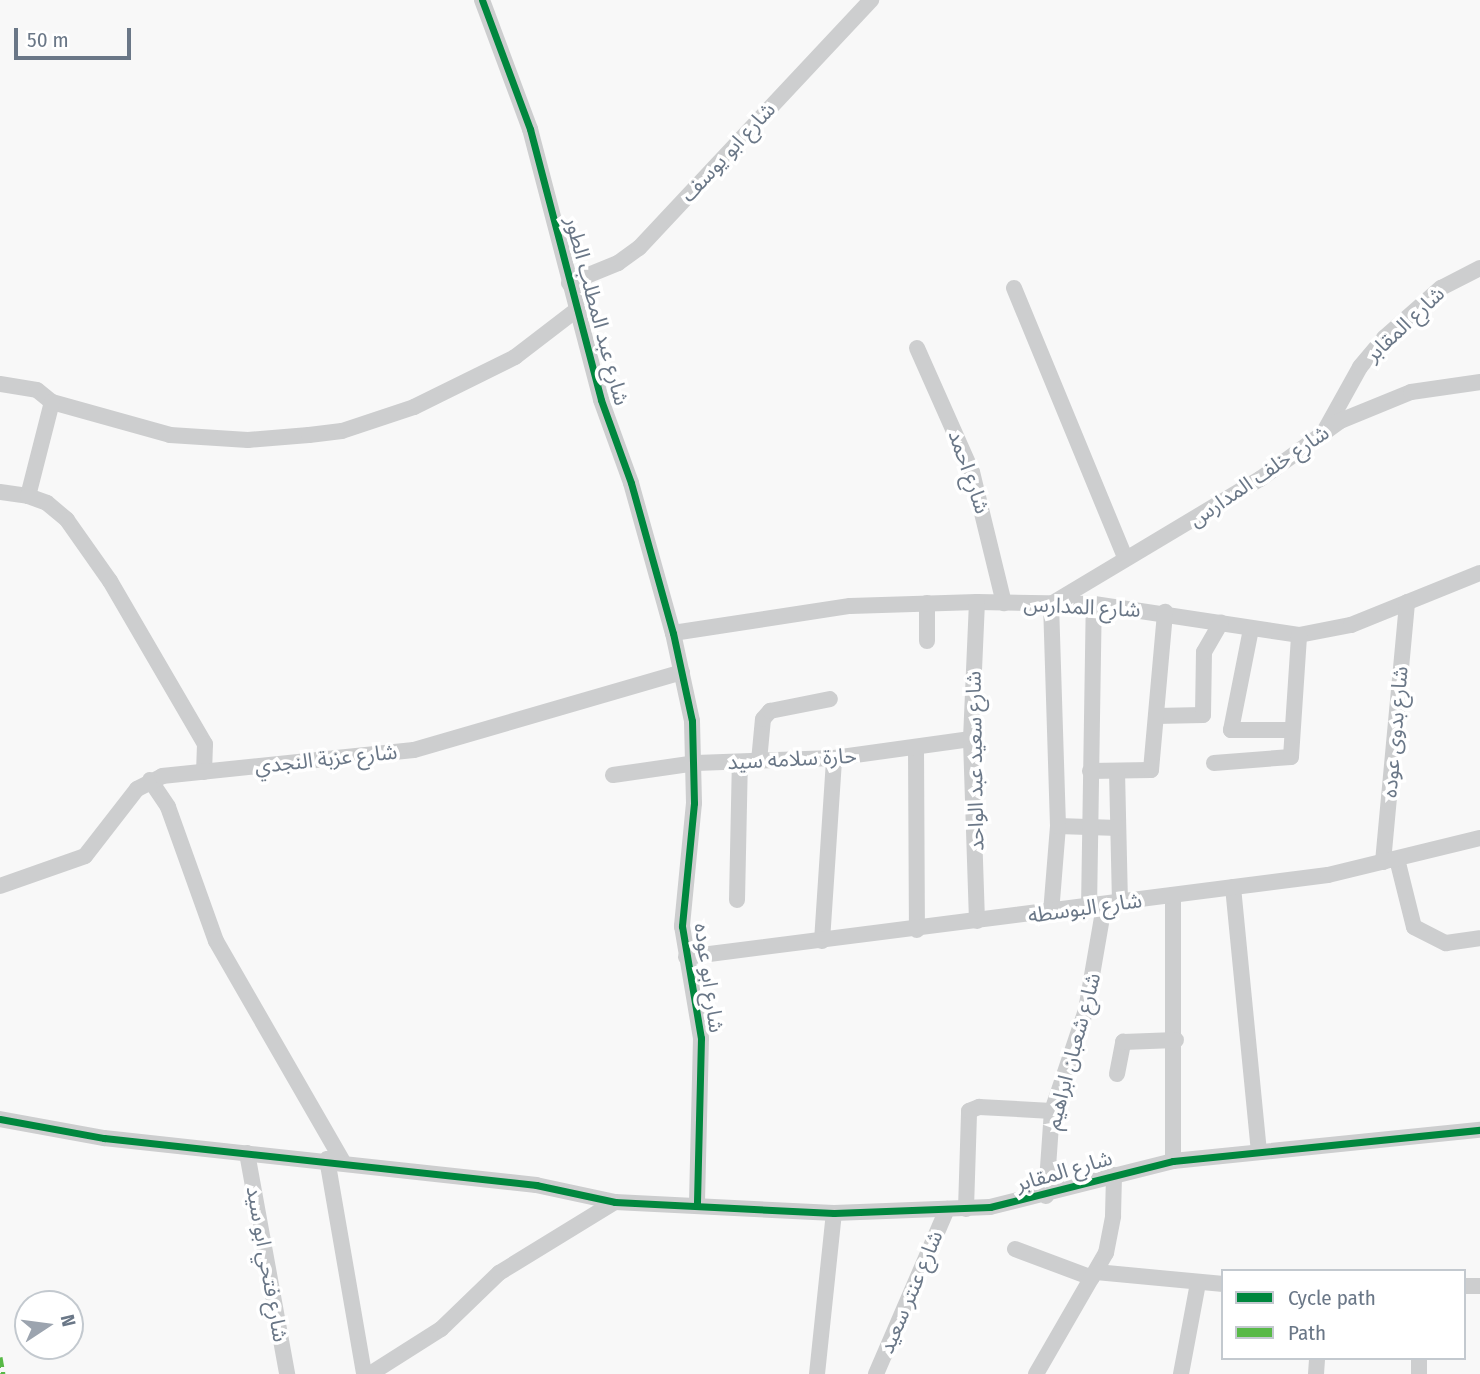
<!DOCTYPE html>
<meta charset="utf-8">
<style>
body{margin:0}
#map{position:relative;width:1480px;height:1374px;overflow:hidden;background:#f8f8f8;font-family:"Fira Sans Condensed","Noto Sans Arabic",sans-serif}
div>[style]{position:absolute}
.minor>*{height:16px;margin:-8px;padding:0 8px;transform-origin:8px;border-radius:8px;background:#cdcecf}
.quiet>*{height:5px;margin-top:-2.5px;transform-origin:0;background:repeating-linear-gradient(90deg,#58b947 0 10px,transparent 0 15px)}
.cycleway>*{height:7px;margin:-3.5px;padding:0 3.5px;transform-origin:3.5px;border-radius:3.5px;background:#00873e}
span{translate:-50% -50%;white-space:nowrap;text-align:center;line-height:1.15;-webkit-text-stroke:7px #fff;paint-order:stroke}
.street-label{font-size:21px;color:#6a7787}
.legend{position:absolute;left:1221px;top:1269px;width:245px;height:91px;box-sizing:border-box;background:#fff;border:2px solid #c3c9cf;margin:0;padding:9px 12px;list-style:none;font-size:21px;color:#6a7787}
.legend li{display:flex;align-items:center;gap:14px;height:35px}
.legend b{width:35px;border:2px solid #c3c9cf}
.north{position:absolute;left:14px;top:1290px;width:70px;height:70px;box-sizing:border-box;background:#fff;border:2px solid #c3c9cf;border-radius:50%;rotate:77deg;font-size:19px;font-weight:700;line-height:28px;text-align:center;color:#6a7787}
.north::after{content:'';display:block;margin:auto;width:24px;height:32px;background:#9ca4af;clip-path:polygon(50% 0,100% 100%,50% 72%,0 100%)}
.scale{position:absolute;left:14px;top:28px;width:117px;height:32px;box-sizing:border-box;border:4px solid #6a7787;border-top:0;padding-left:9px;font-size:21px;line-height:24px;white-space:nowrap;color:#6a7787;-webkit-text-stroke:5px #fff;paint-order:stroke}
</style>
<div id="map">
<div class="minor">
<div style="left:482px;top:0;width:138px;rotate:69.6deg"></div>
<div style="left:530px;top:129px;width:280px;rotate:75.3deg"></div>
<div style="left:601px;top:400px;width:88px;rotate:70.1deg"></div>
<div style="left:631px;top:483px;width:156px;rotate:74.4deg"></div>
<div style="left:673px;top:633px;width:90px;rotate:77.8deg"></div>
<div style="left:692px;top:721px;width:82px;rotate:88.6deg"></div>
<div style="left:694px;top:803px;width:124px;rotate:95.6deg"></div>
<div style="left:682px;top:926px;width:114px;rotate:80.4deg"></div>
<div style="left:701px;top:1038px;width:167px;rotate:91.4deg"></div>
<div style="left:569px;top:283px;width:53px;rotate:-22.2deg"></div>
<div style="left:618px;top:263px;width:26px;rotate:-36deg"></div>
<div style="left:639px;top:248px;width:340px;rotate:-46.9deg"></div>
<div style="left:1014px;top:288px;width:291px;rotate:67.6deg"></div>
<div style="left:917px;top:348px;width:136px;rotate:66.1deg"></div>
<div style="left:972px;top:472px;width:135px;rotate:76.3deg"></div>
<div style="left:0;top:384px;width:37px;rotate:9deg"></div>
<div style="left:37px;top:390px;width:19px;rotate:39deg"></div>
<div style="left:52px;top:402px;width:123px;rotate:15.6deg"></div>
<div style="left:170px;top:435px;width:78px;rotate:3.7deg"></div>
<div style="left:248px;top:440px;width:61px;rotate:-4.7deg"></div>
<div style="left:309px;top:435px;width:33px;rotate:-7deg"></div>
<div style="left:342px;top:431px;width:76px;rotate:-18.4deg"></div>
<div style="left:414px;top:407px;width:113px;rotate:-26.3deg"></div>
<div style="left:515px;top:357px;width:76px;rotate:-37.5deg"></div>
<div style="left:1324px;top:432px;width:74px;rotate:-61deg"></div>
<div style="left:1360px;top:367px;width:38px;rotate:-50deg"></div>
<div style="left:1384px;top:338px;width:76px;rotate:-41.3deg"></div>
<div style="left:1441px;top:288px;width:44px;rotate:-27.1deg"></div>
<div style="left:0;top:492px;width:28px;rotate:8deg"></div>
<div style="left:28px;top:496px;width:97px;rotate:-75.7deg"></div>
<div style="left:28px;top:496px;width:20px;rotate:20deg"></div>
<div style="left:47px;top:503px;width:26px;rotate:40deg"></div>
<div style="left:67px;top:520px;width:75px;rotate:54.8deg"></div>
<div style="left:110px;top:581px;width:189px;rotate:59.8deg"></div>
<div style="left:205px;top:744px;width:28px;rotate:92deg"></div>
<div style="left:927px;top:603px;width:38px;rotate:90deg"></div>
<div style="left:1251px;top:629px;width:103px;rotate:101.2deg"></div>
<div style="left:1231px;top:730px;width:60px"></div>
<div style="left:673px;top:633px;width:179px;rotate:-8.7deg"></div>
<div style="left:850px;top:606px;width:127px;rotate:-1.8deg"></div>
<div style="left:977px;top:602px;width:117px;rotate:1deg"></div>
<div style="left:1094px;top:604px;width:207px;rotate:8.6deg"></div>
<div style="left:1299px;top:635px;width:53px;rotate:-10.9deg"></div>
<div style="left:1351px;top:625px;width:139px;rotate:-22deg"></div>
<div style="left:1156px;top:716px;width:47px;rotate:-1.2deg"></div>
<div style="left:1203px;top:715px;width:63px;rotate:-89.1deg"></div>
<div style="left:1204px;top:652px;width:34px;rotate:-60deg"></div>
<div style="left:916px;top:749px;width:181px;rotate:89.7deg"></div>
<div style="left:759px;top:761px;width:42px;rotate:-84.6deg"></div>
<div style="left:763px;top:719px;width:11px;rotate:-49deg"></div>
<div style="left:770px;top:711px;width:61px;rotate:-11.3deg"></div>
<div style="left:1214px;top:763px;width:77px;rotate:-4.5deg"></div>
<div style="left:1291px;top:757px;width:122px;rotate:-86.2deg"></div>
<div style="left:1090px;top:771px;width:61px;rotate:-0.9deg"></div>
<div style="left:1151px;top:770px;width:159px;rotate:-84.9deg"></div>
<div style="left:1117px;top:771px;width:133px;rotate:88.7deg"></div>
<div style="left:613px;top:775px;width:84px;rotate:-8.2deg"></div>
<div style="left:696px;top:763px;width:138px;rotate:-2.1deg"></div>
<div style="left:834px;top:758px;width:138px;rotate:-7.9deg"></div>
<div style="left:150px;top:780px;width:32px;rotate:56deg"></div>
<div style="left:168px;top:807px;width:142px;rotate:70.3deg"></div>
<div style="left:216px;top:941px;width:253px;rotate:60.1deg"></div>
<div style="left:1058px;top:826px;width:60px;rotate:1.9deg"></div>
<div style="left:1397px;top:859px;width:70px;rotate:76deg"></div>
<div style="left:1414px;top:927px;width:36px;rotate:27deg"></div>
<div style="left:1446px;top:943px;width:34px;rotate:-8deg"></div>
<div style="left:1383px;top:862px;width:261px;rotate:-84.7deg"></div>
<div style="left:0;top:886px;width:90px;rotate:-19.4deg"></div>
<div style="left:85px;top:856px;width:85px;rotate:-52.2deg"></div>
<div style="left:137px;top:789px;width:28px;rotate:-27deg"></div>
<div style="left:162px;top:776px;width:253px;rotate:-5.9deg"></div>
<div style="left:414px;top:750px;width:279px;rotate:-16.2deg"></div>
<div style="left:1233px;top:887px;width:266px;rotate:84.4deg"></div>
<div style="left:1173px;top:895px;width:266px;rotate:90deg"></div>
<div style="left:737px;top:900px;width:138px;rotate:-88.8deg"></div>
<div style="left:1089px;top:909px;width:305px;rotate:-89.1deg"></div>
<div style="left:1051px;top:913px;width:87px;rotate:-85.4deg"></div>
<div style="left:1058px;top:826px;width:222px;rotate:-91.8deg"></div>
<div style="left:1051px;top:604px;width:244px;rotate:-30.9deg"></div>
<div style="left:1260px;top:479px;width:99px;rotate:-35.9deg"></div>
<div style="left:1340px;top:421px;width:77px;rotate:-22.2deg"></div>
<div style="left:1411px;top:392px;width:70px;rotate:-8.2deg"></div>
<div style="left:977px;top:921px;width:182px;rotate:-91.9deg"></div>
<div style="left:971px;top:739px;width:137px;rotate:-87.5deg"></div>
<div style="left:822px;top:941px;width:183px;rotate:-86.2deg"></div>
<div style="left:686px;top:957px;width:647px;rotate:-7.28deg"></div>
<div style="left:1328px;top:875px;width:156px;rotate:-13.7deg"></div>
<div style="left:1117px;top:1074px;width:33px;rotate:-79deg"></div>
<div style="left:1123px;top:1042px;width:53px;rotate:-2.2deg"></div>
<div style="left:0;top:1119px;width:106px;rotate:10.4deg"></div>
<div style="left:104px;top:1138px;width:435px;rotate:6.2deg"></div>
<div style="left:536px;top:1185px;width:81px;rotate:12.1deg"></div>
<div style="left:615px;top:1202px;width:219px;rotate:2.9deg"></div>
<div style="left:834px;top:1213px;width:156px;rotate:-2.2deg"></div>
<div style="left:990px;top:1207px;width:189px;rotate:-14.1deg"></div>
<div style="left:1173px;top:1161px;width:309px;rotate:-5.8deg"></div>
<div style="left:247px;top:1153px;width:225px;rotate:79.7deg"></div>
<div style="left:327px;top:1159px;width:218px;rotate:80.2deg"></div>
<div style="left:1046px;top:1196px;width:85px;rotate:-86deg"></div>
<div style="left:1052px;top:1111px;width:107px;rotate:-71.4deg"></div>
<div style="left:1086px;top:1010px;width:106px;rotate:-80.2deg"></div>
<div style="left:966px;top:1209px;width:98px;rotate:-88.2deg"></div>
<div style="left:969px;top:1111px;width:11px;rotate:-22deg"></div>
<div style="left:979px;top:1107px;width:73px;rotate:3.1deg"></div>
<div style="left:1015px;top:1249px;width:82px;rotate:20.6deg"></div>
<div style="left:1096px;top:1272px;width:128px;rotate:5.4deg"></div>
<div style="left:1464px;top:1286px;width:16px"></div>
<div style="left:1419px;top:1358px;width:16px;rotate:90deg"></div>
<div style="left:370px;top:1374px;width:84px;rotate:-32.4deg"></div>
<div style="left:441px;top:1329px;width:81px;rotate:-44deg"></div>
<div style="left:499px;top:1273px;width:136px;rotate:-31.5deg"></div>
<div style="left:817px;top:1374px;width:162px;rotate:-84deg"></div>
<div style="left:876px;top:1374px;width:180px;rotate:-66.7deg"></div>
<div style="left:1036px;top:1374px;width:140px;rotate:-60deg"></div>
<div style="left:1106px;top:1253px;width:38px;rotate:-79deg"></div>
<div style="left:1113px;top:1216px;width:41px;rotate:-88.6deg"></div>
<div style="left:1181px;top:1374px;width:93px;rotate:-79.4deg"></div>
<div style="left:1316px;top:1374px;width:16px;rotate:-86deg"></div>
</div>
<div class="quiet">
<div style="left:0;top:1357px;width:17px;rotate:80deg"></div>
</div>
<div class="cycleway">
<div style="left:482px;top:0;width:138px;rotate:69.6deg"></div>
<div style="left:530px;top:129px;width:280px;rotate:75.3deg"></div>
<div style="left:601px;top:400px;width:88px;rotate:70.1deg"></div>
<div style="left:631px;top:483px;width:156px;rotate:74.4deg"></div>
<div style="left:673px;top:633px;width:90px;rotate:77.8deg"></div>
<div style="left:692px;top:721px;width:82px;rotate:88.6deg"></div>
<div style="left:694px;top:803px;width:124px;rotate:95.6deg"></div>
<div style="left:682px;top:926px;width:114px;rotate:80.4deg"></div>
<div style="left:701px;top:1038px;width:167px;rotate:91.4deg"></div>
<div style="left:0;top:1119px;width:106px;rotate:10.4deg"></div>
<div style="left:104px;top:1138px;width:435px;rotate:6.2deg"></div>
<div style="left:536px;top:1185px;width:81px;rotate:12.1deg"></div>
<div style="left:615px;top:1202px;width:219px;rotate:2.9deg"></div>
<div style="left:834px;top:1213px;width:156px;rotate:-2.2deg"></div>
<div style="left:990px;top:1207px;width:189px;rotate:-14.1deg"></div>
<div style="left:1173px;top:1161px;width:309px;rotate:-5.8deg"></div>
</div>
<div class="street-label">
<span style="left:728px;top:152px;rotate:-47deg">شارع ابو يوسف</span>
<span style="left:597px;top:311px;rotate:75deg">شارع عبد المطلب الطور</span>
<span style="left:1405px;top:324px;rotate:-43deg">شارع المقابر</span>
<span style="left:969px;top:472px;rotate:71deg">شارع احمد</span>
<span style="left:1259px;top:476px;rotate:-34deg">شارع خلف المدارس</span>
<span style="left:1082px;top:607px;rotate:3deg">شارع المدارس</span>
<span style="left:1395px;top:732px;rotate:-85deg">شارع بدوى عوده</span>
<span style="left:326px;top:759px;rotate:-6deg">شارع عزبة النجدي</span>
<span style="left:792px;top:759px;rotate:-3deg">حارة سلامه سيد</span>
<span style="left:975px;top:761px;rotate:-91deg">شارع سعيد عبد الواحد</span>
<span style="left:1085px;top:908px;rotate:-8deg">شارع البوسطه</span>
<span style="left:709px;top:978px;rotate:82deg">شارع ابو عوده</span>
<span style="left:1073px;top:1051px;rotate:-75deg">شارع شعبان ابراهيم</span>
<span style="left:1064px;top:1171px;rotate:-16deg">شارع المقابر</span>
<span style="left:267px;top:1264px;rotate:80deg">شارع فتحي ابو سيد</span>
<span style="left:911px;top:1292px;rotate:-67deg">شارع عنتر سعيد</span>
</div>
<ul class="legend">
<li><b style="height:9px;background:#00873e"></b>Cycle path</li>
<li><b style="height:9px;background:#58b947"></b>Path</li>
</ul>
<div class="north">N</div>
<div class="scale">50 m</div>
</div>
